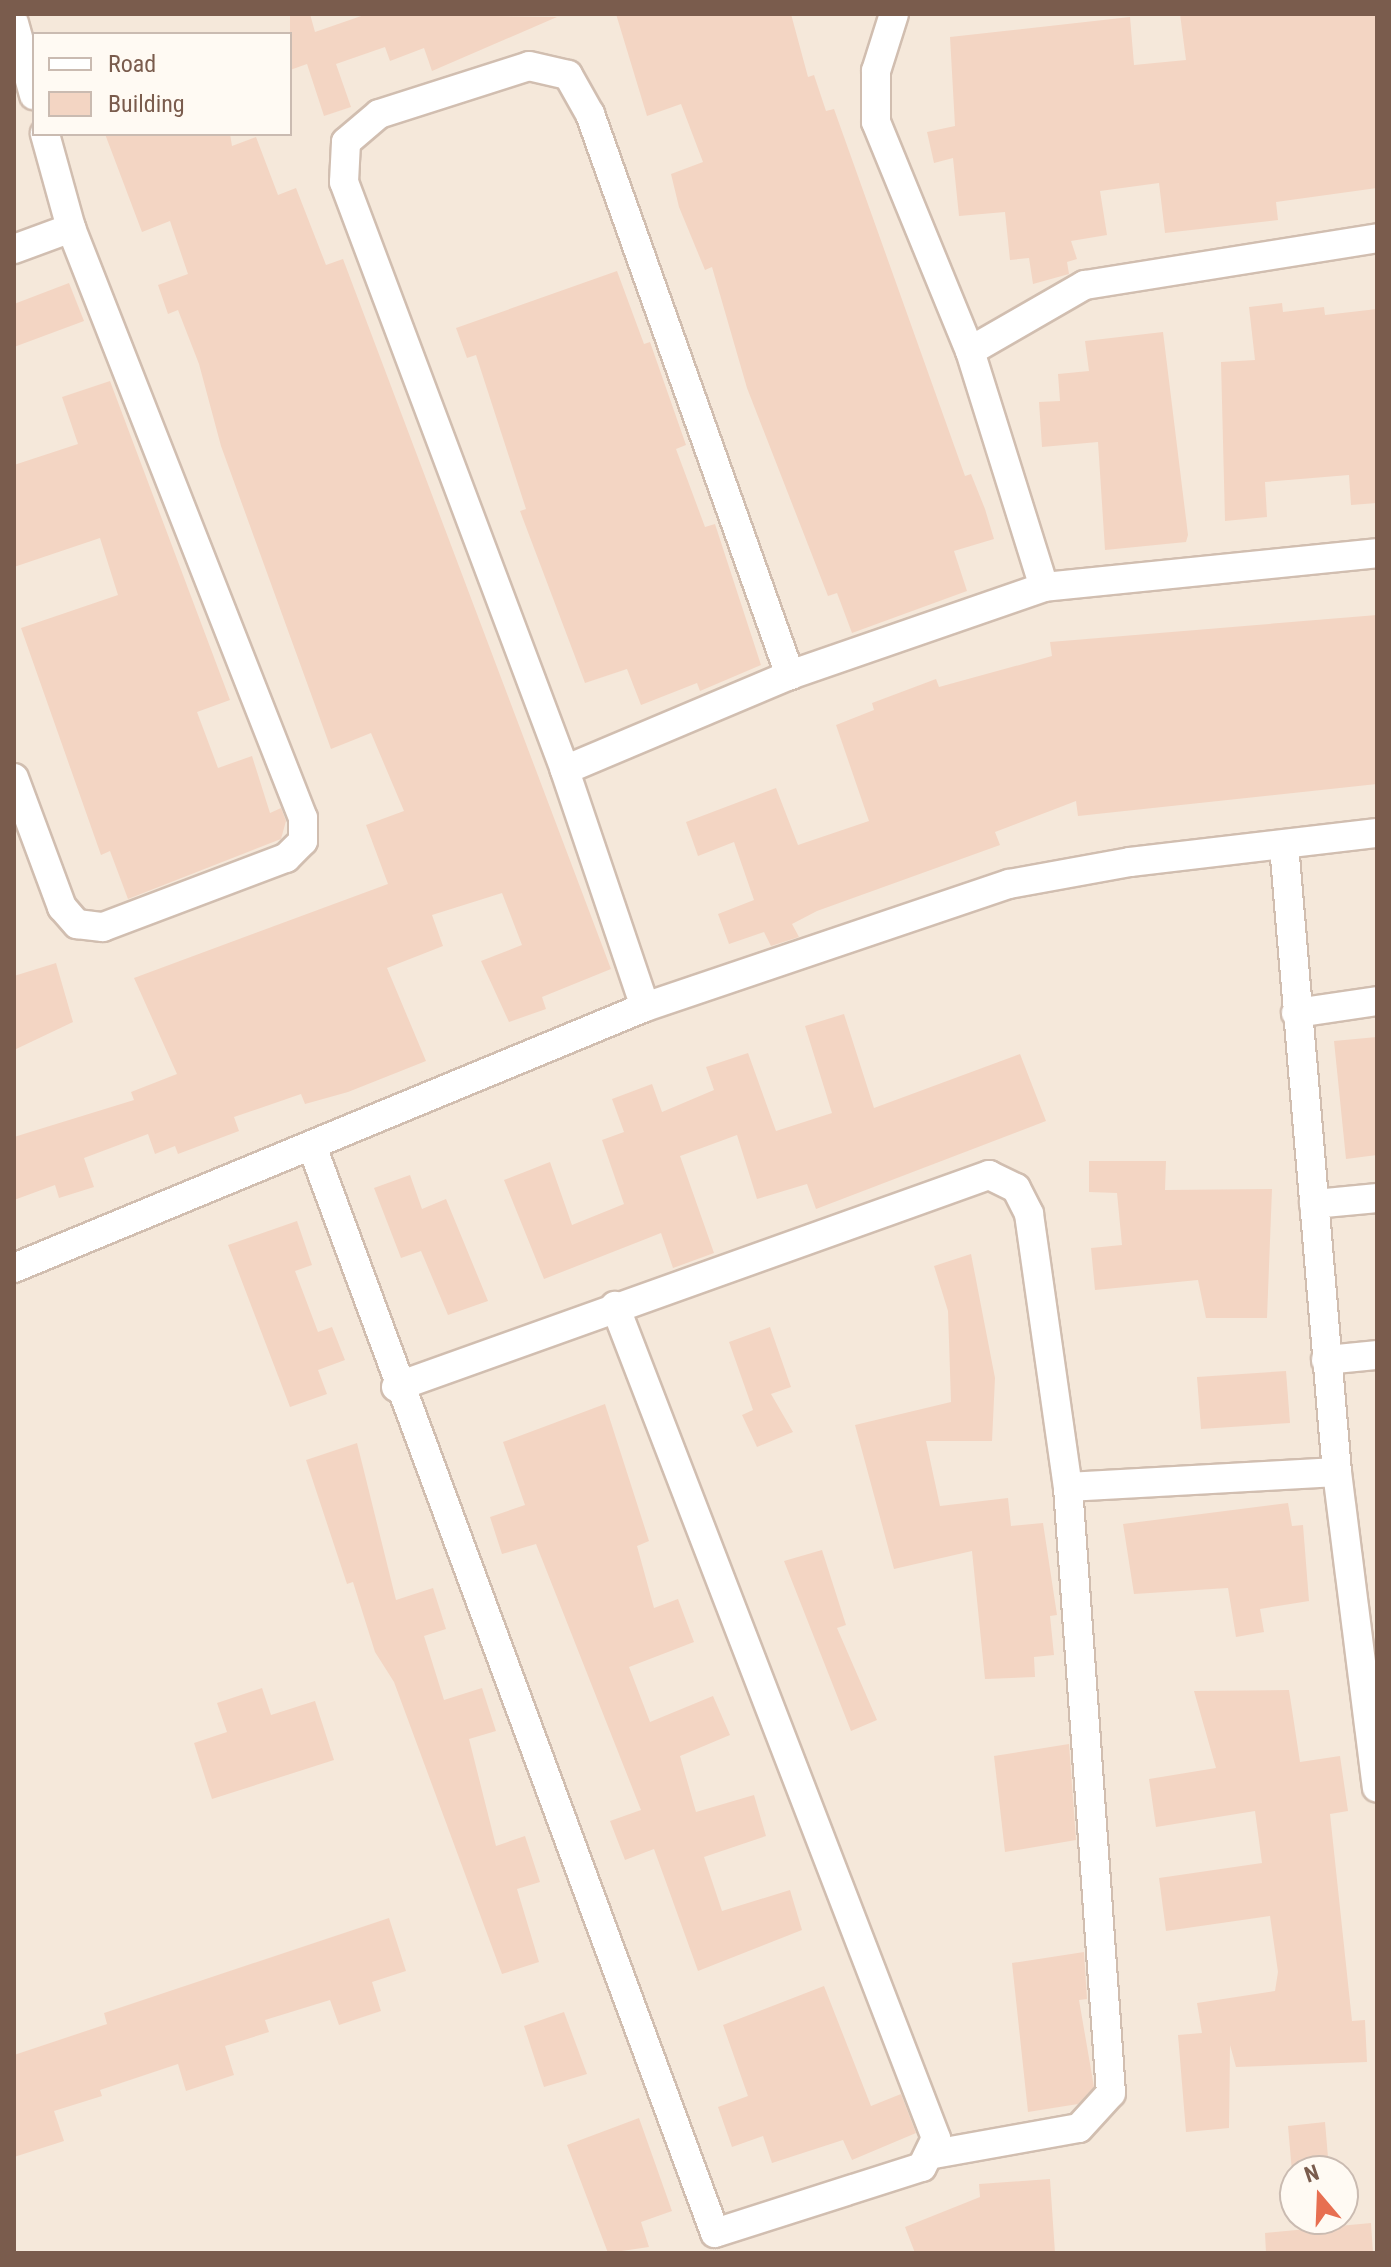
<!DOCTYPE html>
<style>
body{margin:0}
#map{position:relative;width:1391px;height:2267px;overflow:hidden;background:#fdf6ec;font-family:"Roboto Condensed",sans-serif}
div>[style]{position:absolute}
.residential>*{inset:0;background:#f5e8da}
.building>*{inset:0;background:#f3d5c3}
.roads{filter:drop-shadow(2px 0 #d1beb0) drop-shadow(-2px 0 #d1beb0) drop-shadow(0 2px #d1beb0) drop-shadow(0 -2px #d1beb0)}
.minor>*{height:28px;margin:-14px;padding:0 14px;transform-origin:14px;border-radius:14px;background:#fff}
span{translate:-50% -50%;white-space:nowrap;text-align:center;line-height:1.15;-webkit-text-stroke:6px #fffaf3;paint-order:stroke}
.frame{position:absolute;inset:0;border:16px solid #7a5c4d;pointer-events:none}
.legend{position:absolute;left:32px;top:32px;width:260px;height:104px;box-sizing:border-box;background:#fffaf3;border:2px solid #cabbb1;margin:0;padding:10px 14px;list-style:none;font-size:24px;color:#7a5c4d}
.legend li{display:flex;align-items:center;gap:16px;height:40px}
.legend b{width:40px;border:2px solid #cabbb1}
.north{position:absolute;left:1279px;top:2155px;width:80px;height:80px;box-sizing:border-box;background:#fffaf3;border:2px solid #cabbb1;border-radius:50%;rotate:341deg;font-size:22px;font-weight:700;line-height:32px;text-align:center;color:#7a5c4d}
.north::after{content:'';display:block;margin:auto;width:28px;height:36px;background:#e76f51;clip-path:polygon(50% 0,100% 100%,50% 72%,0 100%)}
</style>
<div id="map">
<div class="residential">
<div style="clip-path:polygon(evenodd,14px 14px,1377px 14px,1377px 2253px,14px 2253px,14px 14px,34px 34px,290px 34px,290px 134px,34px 134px,34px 34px,14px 14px,1295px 2171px,1343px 2171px,1343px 2219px,1295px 2219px,1295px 2171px)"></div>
</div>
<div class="building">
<div style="clip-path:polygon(290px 14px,310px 14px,315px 32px,367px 14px,557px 17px,432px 71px,424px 48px,390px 61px,385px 47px,336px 64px,351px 107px,324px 116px,307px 64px,290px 70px)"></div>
<div style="clip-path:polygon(616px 14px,791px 14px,808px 77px,814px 75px,826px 111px,834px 109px,965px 476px,971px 474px,985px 509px,994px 539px,954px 551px,967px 591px,852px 633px,837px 593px,828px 596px,747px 388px,712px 267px,705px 270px,679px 207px,671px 174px,703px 162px,681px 104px,647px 116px)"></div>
<div style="clip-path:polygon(1180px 14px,1377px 14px,1377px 188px,1276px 202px,1278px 220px,1165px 233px,1159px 183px,1100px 191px,1107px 235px,1071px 241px,1077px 259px,1067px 262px,1069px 274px,1033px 284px,1029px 258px,1010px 260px,1005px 212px,959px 216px,953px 158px,934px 163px,927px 132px,955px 126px,950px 37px,1130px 17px,1134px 65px,1186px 60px)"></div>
<div style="clip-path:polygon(105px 134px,230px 134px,232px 146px,256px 137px,278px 195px,296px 188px,326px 265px,343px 259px,611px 969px,542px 997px,546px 1009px,509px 1022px,481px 961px,522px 945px,502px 893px,432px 915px,443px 946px,387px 968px,426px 1061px,348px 1092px,305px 1104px,301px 1094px,234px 1117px,239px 1131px,178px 1154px,175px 1146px,155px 1154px,148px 1134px,84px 1158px,94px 1187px,59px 1198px,55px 1185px,14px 1200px,14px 1137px,134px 1100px,131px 1092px,177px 1074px,134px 978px,388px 884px,366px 825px,404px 811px,371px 733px,331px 749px,221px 446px,199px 364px,178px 310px,168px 314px,158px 285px,188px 274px,170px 221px,142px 232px)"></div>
<div style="clip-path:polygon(617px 271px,644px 344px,650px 342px,686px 445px,676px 449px,705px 527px,715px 524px,761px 665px,700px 691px,697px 683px,641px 705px,627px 669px,585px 683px,520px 511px,526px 509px,476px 355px,467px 358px,456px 328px)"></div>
<div style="clip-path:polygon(69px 283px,84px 321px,14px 347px,14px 304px)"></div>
<div style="clip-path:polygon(1282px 303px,1283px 312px,1324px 307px,1325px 315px,1377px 309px,1377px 503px,1351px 505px,1349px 475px,1265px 482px,1267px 517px,1225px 521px,1221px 362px,1255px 360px,1249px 307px)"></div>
<div style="clip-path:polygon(1163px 332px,1188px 535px,1186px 542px,1105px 550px,1098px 442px,1042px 447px,1039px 402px,1060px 401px,1058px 374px,1089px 371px,1085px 341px)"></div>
<div style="clip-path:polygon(110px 381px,230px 700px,197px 712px,218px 768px,252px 756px,270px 813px,281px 808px,286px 821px,281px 839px,128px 899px,110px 851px,101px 855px,21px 628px,118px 595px,100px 538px,14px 567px,14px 465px,78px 444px,62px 397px)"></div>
<div style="clip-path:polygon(1377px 615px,1377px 784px,1078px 816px,1076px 801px,995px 832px,1000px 845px,817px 911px,792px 924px,799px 937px,771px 946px,764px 932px,729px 944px,718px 914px,754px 900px,734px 842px,698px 856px,686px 822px,776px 788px,798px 845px,869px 821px,836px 725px,874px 710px,872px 703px,936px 679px,939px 687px,1052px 656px,1050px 642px)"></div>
<div style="clip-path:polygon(56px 963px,73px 1022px,14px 1050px,14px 976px)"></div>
<div style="clip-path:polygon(844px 1014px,874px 1108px,1020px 1054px,1046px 1121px,816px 1209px,807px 1184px,757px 1199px,737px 1135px,680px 1156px,714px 1253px,673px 1268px,661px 1233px,544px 1279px,504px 1180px,550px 1162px,572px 1225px,624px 1204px,602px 1140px,624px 1132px,612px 1099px,652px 1084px,662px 1112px,714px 1090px,706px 1067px,748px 1053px,776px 1131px,832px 1113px,805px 1026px)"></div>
<div style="clip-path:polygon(1377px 1037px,1377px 1155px,1346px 1159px,1334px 1041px)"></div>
<div style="clip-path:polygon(1089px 1161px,1166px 1161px,1165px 1190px,1272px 1189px,1267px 1318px,1206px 1318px,1198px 1280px,1095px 1290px,1091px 1248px,1122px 1245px,1117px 1193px,1089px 1192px)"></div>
<div style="clip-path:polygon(410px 1175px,422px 1209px,446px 1199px,488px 1301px,448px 1315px,421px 1251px,401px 1258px,374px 1188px)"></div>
<div style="clip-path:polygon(297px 1221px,312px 1265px,295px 1271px,318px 1332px,332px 1327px,345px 1360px,318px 1370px,327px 1394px,290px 1407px,228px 1245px)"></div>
<div style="clip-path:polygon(971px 1254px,995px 1378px,992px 1441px,926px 1441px,940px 1506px,1008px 1498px,1011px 1526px,1043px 1523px,1057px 1615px,1050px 1616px,1054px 1655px,1034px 1657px,1035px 1677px,985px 1679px,972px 1551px,894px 1569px,855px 1425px,951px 1402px,948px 1311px,934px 1266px)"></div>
<div style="clip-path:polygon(770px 1327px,791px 1387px,771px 1394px,793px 1432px,757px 1447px,742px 1415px,753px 1410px,729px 1342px)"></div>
<div style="clip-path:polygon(1286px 1371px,1290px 1423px,1201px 1429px,1197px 1377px)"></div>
<div style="clip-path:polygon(605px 1404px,649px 1541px,637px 1546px,654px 1608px,678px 1599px,694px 1642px,629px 1667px,650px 1722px,713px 1696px,730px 1735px,680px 1756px,696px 1812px,754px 1795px,766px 1836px,704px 1857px,722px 1911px,790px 1890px,802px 1930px,698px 1971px,654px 1849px,625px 1860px,610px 1821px,641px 1810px,536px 1544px,502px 1554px,490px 1517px,525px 1505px,503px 1442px)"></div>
<div style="clip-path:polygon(357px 1443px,396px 1600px,433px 1588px,446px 1629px,424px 1636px,444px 1700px,482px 1688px,496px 1731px,469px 1739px,496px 1846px,525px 1836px,540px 1882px,517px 1889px,539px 1962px,502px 1974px,394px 1682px,375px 1652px,353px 1582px,347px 1584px,306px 1460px)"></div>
<div style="clip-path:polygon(1288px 1503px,1292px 1526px,1303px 1525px,1309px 1601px,1260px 1609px,1264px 1632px,1236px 1637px,1228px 1588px,1134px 1594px,1123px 1524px)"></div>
<div style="clip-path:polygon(822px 1550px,846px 1625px,837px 1628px,877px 1720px,851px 1731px,784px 1561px)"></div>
<div style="clip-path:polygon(262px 1688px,271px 1715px,315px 1701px,334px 1760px,212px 1799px,194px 1743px,227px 1732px,217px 1703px)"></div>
<div style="clip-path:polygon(1289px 1690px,1300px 1762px,1340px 1756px,1348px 1811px,1330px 1814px,1352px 2021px,1365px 2020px,1367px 2062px,1236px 2067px,1230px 2045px,1229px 2128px,1186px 2132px,1178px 2035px,1202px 2033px,1197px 2003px,1275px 1991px,1278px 1972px,1270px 1916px,1166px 1931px,1159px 1878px,1262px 1863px,1255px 1811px,1156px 1827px,1149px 1779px,1216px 1768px,1194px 1691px)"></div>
<div style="clip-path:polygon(1069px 1744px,1076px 1840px,1005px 1852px,994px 1756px)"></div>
<div style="clip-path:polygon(389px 1918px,406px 1971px,372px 1982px,381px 2011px,339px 2025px,330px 2000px,265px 2020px,269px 2032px,225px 2046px,234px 2075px,186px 2091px,178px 2064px,100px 2090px,102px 2096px,54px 2111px,64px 2141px,14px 2157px,14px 2055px,107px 2024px,104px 2013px)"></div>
<div style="clip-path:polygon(1084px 1952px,1087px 1999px,1079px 2000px,1094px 2087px,1078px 2104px,1028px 2112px,1012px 1963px)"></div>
<div style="clip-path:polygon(824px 1986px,871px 2106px,901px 2094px,916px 2133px,852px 2160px,843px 2140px,772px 2163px,763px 2136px,732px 2147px,718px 2107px,748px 2096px,723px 2025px)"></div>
<div style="clip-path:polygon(564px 2012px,587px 2074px,544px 2087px,524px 2026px)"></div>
<div style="clip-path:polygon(639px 2118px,672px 2211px,641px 2222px,649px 2247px,608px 2253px,567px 2145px)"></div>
<div style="clip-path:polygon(1325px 2122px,1329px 2169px,1292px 2172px,1288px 2126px)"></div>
<div style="clip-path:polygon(1050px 2179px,1055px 2253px,915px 2253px,905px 2227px,980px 2197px,979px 2184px)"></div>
<div style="clip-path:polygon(1371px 2223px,1373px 2253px,1266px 2253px,1265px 2233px)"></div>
</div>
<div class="roads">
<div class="minor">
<div style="left:894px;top:14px;width:60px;rotate:107.5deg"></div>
<div style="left:876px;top:71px;width:51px;rotate:90deg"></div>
<div style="left:876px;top:122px;width:248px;rotate:67.7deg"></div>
<div style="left:970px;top:351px;width:247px;rotate:72.6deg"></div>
<div style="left:14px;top:23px;width:75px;rotate:74.5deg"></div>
<div style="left:14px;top:249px;width:61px;rotate:-20.2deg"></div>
<div style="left:970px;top:351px;width:133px;rotate:-29.9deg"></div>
<div style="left:1085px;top:285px;width:296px;rotate:-9.1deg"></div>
<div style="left:565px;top:770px;width:244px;rotate:-22.9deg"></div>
<div style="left:790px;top:675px;width:269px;rotate:-19.1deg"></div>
<div style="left:1044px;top:587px;width:335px;rotate:-5.8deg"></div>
<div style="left:14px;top:778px;width:138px;rotate:69.6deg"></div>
<div style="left:62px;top:907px;width:23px;rotate:49deg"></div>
<div style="left:77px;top:924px;width:26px;rotate:7deg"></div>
<div style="left:103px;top:927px;width:196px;rotate:-20.7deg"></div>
<div style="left:286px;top:858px;width:24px;rotate:-45deg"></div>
<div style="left:303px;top:841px;width:23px;rotate:-90deg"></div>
<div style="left:303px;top:818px;width:634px;rotate:-111.47deg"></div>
<div style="left:71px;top:228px;width:98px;rotate:-105.5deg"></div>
<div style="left:1284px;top:845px;width:629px;rotate:85.17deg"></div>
<div style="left:1337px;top:1472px;width:318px;rotate:82.8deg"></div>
<div style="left:645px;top:1007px;width:250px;rotate:-108.7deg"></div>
<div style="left:565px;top:770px;width:628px;rotate:-110.6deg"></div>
<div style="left:344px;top:182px;width:40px;rotate:-87.1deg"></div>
<div style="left:346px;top:142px;width:43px;rotate:-40.3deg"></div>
<div style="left:379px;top:114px;width:157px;rotate:-17.7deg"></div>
<div style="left:529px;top:66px;width:40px;rotate:13deg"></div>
<div style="left:568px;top:75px;width:45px;rotate:60.6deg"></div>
<div style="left:590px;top:114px;width:596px;rotate:70.38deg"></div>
<div style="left:1296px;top:1013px;width:82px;rotate:-8.4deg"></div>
<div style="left:313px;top:1149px;width:1156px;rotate:69.65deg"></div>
<div style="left:715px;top:2233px;width:217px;rotate:-17.7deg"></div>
<div style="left:922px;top:2167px;width:32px;rotate:-64deg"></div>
<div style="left:936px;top:2138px;width:892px;rotate:-111.1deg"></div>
<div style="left:1314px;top:1204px;width:63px;rotate:-5.4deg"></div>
<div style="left:14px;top:1268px;width:683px;rotate:-22.47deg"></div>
<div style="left:645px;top:1007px;width:384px;rotate:-18.7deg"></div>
<div style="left:1009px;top:884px;width:123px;rotate:-10.3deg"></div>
<div style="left:1130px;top:862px;width:249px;rotate:-6.7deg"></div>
<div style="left:1326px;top:1360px;width:51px;rotate:-5.6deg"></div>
<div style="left:396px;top:1387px;width:630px;rotate:-19.67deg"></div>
<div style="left:989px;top:1175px;width:30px;rotate:26deg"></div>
<div style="left:1016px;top:1188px;width:29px;rotate:63deg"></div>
<div style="left:1029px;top:1214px;width:276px;rotate:81.9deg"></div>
<div style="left:1068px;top:1487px;width:269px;rotate:-3.2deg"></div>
<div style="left:934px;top:2154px;width:147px;rotate:-10.2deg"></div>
<div style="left:1079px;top:2128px;width:47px;rotate:-47.6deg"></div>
<div style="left:1111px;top:2093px;width:608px;rotate:-94.06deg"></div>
</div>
</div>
<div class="frame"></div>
<ul class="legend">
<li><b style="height:10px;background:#fff"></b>Road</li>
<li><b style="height:22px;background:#f3d5c3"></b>Building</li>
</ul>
<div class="north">N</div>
</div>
